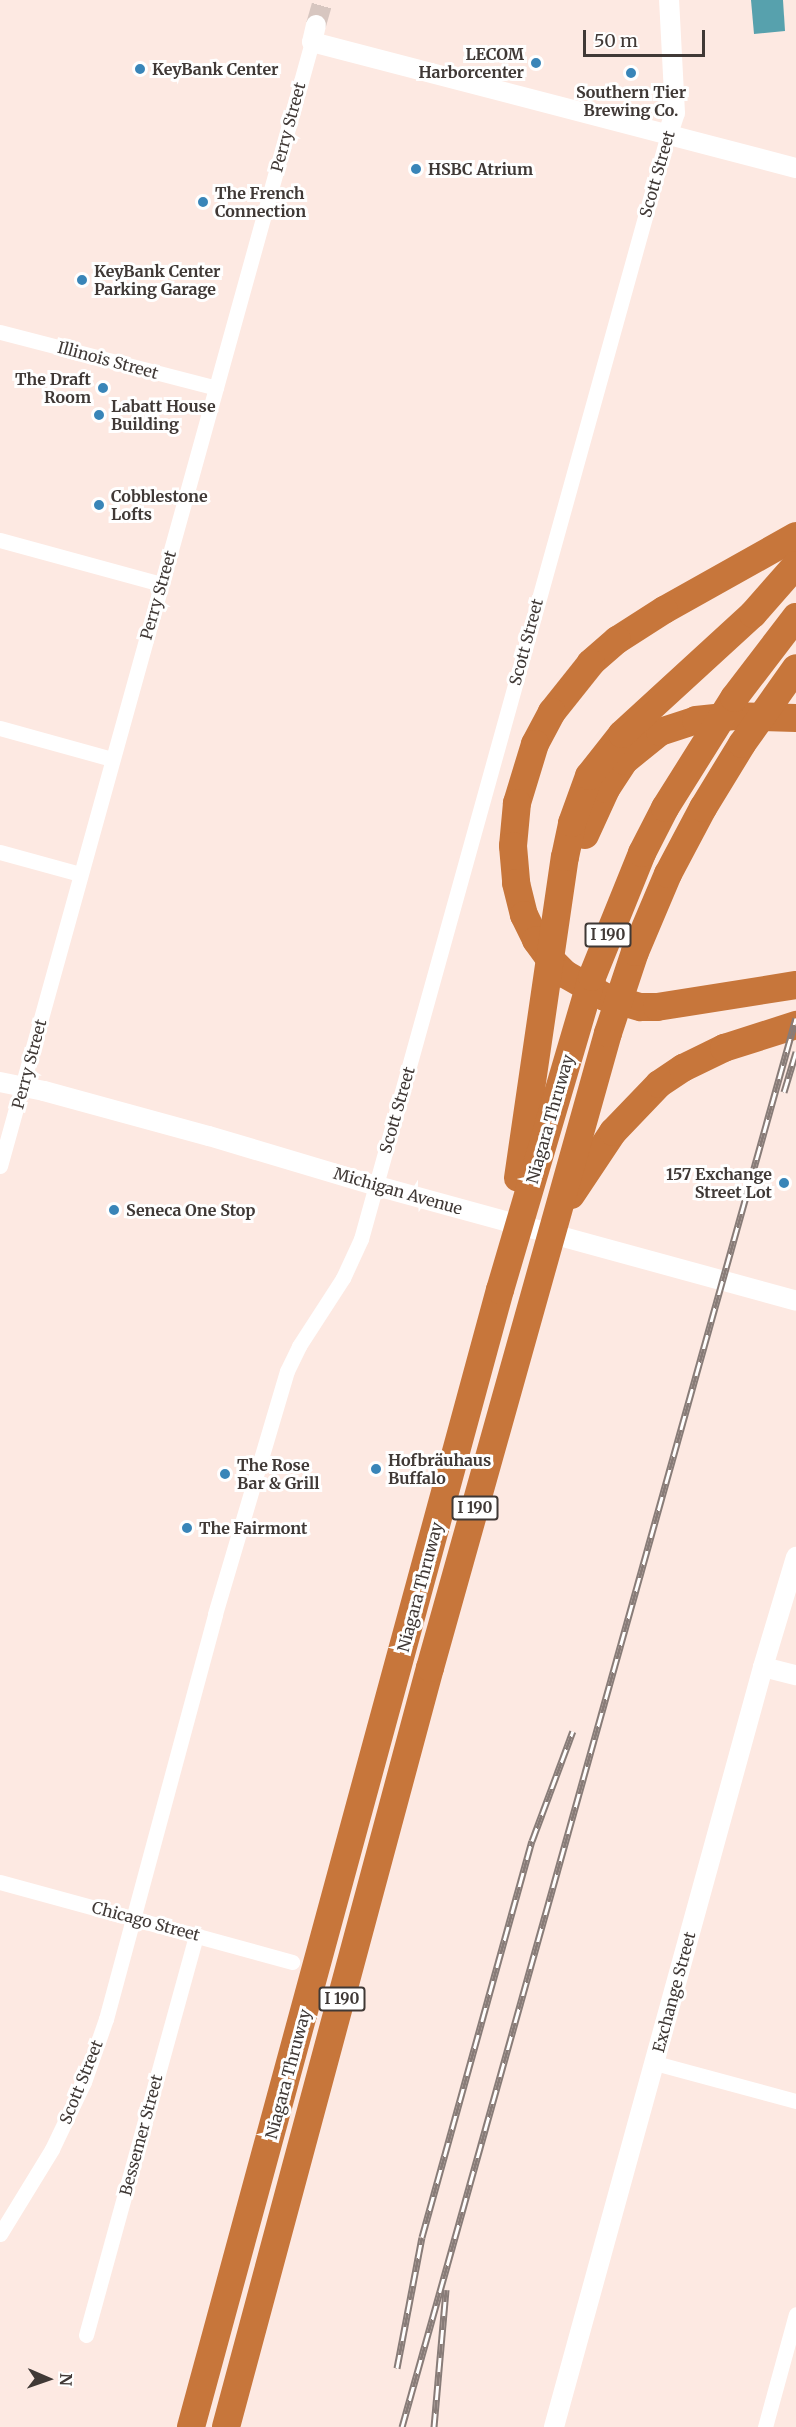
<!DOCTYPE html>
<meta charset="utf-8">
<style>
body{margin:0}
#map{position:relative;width:796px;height:2427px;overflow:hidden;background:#fde9e2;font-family:Merriweather,serif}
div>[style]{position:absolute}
.water>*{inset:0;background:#57a1ad}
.tertiary-tunnel>*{height:20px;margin-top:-10px;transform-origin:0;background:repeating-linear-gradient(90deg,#d7c6c0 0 20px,transparent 0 30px)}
.minor>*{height:15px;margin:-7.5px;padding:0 7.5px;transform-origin:7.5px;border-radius:7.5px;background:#fff}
.tertiary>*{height:20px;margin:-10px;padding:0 10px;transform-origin:10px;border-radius:10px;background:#fff}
.motorway>*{height:28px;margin:-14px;padding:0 14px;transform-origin:14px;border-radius:14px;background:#c7763b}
.rail>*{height:7px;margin-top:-3.5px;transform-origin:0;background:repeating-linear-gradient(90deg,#fff 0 14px,#887c78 0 28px);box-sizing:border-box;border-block:2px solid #887c78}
.dots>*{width:16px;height:16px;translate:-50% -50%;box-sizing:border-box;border:3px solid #fff;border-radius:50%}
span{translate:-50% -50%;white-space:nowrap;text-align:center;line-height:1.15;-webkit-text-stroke:6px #fff;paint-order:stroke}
.shield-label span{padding:2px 4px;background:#fff;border:2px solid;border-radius:4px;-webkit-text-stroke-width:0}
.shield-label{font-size:15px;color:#403936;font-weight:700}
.poi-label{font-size:16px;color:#403936;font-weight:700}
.right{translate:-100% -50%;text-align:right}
.left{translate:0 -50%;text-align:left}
.street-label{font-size:16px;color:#403936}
.north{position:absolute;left:18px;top:2349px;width:60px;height:60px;-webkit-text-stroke:4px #fff;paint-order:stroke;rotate:92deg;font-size:16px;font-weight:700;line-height:24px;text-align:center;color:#403936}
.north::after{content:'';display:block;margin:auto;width:21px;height:27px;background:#403936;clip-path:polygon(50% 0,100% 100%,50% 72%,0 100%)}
.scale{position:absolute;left:583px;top:30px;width:122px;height:27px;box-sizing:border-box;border:3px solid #403936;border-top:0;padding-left:8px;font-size:18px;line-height:21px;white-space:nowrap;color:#403936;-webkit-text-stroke:4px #fff;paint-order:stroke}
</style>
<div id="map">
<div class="water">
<div style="clip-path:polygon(751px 0,783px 0,785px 31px,754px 34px)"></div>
</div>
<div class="tertiary-tunnel">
<div style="left:316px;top:25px;width:26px;rotate:-74deg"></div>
</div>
<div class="minor">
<div style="left:0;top:332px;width:223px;rotate:14.5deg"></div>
<div style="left:0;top:540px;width:167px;rotate:15.3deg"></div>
<div style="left:0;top:728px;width:116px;rotate:15.5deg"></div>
<div style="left:0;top:852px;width:83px;rotate:15.4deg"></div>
<div style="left:0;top:1166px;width:1166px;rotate:-74.49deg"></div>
<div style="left:0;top:1882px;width:303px;rotate:15.3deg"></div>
<div style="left:655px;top:2063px;width:146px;rotate:15.1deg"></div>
<div style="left:0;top:2234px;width:100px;rotate:-58.5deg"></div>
<div style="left:52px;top:2149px;width:74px;rotate:-64.5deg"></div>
<div style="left:84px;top:2082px;width:67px;rotate:-70.8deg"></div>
<div style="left:106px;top:2019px;width:419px;rotate:-74.9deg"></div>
<div style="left:215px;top:1614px;width:253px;rotate:-73.5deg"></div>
<div style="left:287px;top:1371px;width:28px;rotate:-64deg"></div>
<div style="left:299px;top:1346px;width:81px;rotate:-57.1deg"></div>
<div style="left:343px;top:1278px;width:43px;rotate:-65.2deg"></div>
<div style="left:361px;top:1239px;width:1147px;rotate:-74.47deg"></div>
<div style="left:86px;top:2335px;width:415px;rotate:-74.6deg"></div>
<div style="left:765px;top:2427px;width:117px;rotate:-74.7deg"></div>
</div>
<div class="tertiary">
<div style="left:316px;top:25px;width:17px;rotate:103deg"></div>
<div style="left:312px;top:42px;width:500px;rotate:14.59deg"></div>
<div style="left:668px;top:134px;width:22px;rotate:-72deg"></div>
<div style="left:675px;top:113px;width:113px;rotate:-93deg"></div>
<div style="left:0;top:1082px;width:45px;rotate:11.6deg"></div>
<div style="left:44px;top:1091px;width:171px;rotate:15.3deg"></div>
<div style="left:209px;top:1136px;width:175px;rotate:16.6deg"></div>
<div style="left:377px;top:1186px;width:434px;rotate:15.3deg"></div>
<div style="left:763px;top:1667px;width:34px;rotate:14deg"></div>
<div style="left:554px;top:2427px;width:788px;rotate:-74.62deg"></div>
<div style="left:763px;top:1667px;width:115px;rotate:-73.3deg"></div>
</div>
<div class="motorway">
<div style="left:796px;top:536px;width:151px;rotate:150.7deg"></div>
<div style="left:664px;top:610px;width:56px;rotate:147.4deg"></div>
<div style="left:617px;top:640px;width:35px;rotate:139deg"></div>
<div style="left:591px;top:663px;width:63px;rotate:128.5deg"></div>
<div style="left:552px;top:712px;width:36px;rotate:118deg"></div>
<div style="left:535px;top:744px;width:62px;rotate:107deg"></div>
<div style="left:517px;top:803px;width:43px;rotate:95.3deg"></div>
<div style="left:513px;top:846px;width:37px;rotate:85deg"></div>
<div style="left:516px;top:883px;width:33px;rotate:76deg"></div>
<div style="left:524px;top:915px;width:28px;rotate:64deg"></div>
<div style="left:536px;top:940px;width:22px;rotate:54deg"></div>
<div style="left:549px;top:958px;width:23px;rotate:45deg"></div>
<div style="left:565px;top:974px;width:46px;rotate:29.9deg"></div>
<div style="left:605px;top:997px;width:37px;rotate:16deg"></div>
<div style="left:641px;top:1007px;width:16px"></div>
<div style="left:657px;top:1007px;width:141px;rotate:-9deg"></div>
<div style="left:585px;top:835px;width:51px;rotate:-65.5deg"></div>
<div style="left:606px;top:789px;width:33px;rotate:-57deg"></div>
<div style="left:624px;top:761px;width:46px;rotate:-38.9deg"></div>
<div style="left:660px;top:732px;width:38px;rotate:-18deg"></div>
<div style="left:696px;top:720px;width:36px;rotate:-6deg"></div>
<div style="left:732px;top:716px;width:64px;rotate:1.8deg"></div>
<div style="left:518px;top:1178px;width:324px;rotate:-81.7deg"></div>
<div style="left:565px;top:857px;width:35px;rotate:-78deg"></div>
<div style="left:572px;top:823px;width:50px;rotate:-70.1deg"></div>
<div style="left:589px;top:776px;width:53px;rotate:-51.8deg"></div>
<div style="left:622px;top:734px;width:178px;rotate:-42.5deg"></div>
<div style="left:753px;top:614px;width:65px;rotate:-48.7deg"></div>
<div style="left:571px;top:1195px;width:76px;rotate:-56.3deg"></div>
<div style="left:613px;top:1132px;width:66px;rotate:-46.2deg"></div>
<div style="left:659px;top:1084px;width:29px;rotate:-34deg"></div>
<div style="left:683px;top:1068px;width:46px;rotate:-26deg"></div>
<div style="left:724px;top:1048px;width:76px;rotate:-17.7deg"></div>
<div style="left:191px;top:2427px;width:1178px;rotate:-74.8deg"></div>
<div style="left:500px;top:1290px;width:326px;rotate:-73.6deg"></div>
<div style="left:592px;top:977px;width:134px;rotate:-68deg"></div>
<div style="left:642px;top:853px;width:51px;rotate:-62.9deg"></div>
<div style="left:665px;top:808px;width:130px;rotate:-57.9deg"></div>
<div style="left:734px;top:698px;width:102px;rotate:-52.6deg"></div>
<div style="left:226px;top:2427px;width:786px;rotate:-74.96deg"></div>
<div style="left:430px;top:1668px;width:659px;rotate:-74.34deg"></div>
<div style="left:608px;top:1033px;width:85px;rotate:-71.6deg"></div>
<div style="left:635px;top:952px;width:85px;rotate:-67.1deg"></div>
<div style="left:668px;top:874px;width:75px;rotate:-62.1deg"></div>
<div style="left:703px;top:808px;width:75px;rotate:-58.6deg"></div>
<div style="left:742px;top:744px;width:93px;rotate:-54.6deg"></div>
</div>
<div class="rail">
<div style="left:784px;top:1092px;width:42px;rotate:-73.3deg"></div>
<div style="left:397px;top:2368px;width:133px;rotate:-79.2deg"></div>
<div style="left:422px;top:2237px;width:411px;rotate:-74.5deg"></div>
<div style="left:532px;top:1841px;width:117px;rotate:-69.6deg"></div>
<div style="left:402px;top:2427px;width:1463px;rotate:-74.38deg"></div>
<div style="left:434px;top:2427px;width:138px;rotate:-85deg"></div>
</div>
<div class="dots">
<div style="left:536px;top:63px;background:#3985b8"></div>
<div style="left:140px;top:69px;background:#3985b8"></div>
<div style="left:631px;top:73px;background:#3985b8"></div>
<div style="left:416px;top:169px;background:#3985b8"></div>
<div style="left:203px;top:202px;background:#3985b8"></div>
<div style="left:82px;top:280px;background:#3985b8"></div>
<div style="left:103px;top:388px;background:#3985b8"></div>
<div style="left:99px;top:415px;background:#3985b8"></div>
<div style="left:99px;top:505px;background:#3985b8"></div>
<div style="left:784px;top:1183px;background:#3985b8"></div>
<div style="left:114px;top:1210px;background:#3985b8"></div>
<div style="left:376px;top:1469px;background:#3985b8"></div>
<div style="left:225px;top:1474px;background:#3985b8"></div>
<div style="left:187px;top:1528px;background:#3985b8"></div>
</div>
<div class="shield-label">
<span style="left:608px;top:935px">I 190</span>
<span style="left:475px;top:1508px">I 190</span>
<span style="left:342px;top:1999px">I 190</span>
</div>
<div class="poi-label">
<span class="right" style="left:524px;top:63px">LECOM<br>Harborcenter</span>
<span class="left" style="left:152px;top:69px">KeyBank Center</span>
<span style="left:631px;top:101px">Southern Tier<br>Brewing Co.</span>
<span class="left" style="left:428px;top:169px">HSBC Atrium</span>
<span class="left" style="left:215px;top:202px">The French<br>Connection</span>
<span class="left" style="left:94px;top:280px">KeyBank Center<br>Parking Garage</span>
<span class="right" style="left:91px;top:388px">The Draft<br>Room</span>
<span class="left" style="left:111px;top:415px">Labatt House<br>Building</span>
<span class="left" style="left:111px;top:505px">Cobblestone<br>Lofts</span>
<span class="right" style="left:772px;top:1183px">157 Exchange<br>Street Lot</span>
<span class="left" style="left:126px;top:1210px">Seneca One Stop</span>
<span class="left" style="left:388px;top:1469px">Hofbräuhaus<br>Buffalo</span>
<span class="left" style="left:237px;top:1474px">The Rose<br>Bar &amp; Grill</span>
<span class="left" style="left:199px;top:1528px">The Fairmont</span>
</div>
<div class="street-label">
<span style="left:288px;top:127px;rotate:-75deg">Perry Street</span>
<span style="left:657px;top:174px;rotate:-74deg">Scott Street</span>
<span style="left:108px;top:360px;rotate:15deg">Illinois Street</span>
<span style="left:158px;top:595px;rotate:-74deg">Perry Street</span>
<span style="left:526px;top:642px;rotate:-75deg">Scott Street</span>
<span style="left:29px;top:1064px;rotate:-75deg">Perry Street</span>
<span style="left:397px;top:1110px;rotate:-74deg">Scott Street</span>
<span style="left:550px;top:1119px;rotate:-74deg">Niagara Thruway</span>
<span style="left:398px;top:1191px;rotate:16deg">Michigan Avenue</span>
<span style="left:420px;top:1587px;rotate:-75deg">Niagara Thruway</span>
<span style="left:146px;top:1921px;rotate:15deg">Chicago Street</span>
<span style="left:674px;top:1992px;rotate:-75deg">Exchange Street</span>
<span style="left:288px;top:2074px;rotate:-75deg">Niagara Thruway</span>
<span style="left:81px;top:2082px;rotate:-68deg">Scott Street</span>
<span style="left:141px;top:2135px;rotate:-75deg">Bessemer Street</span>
</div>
<div class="north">N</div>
<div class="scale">50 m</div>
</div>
